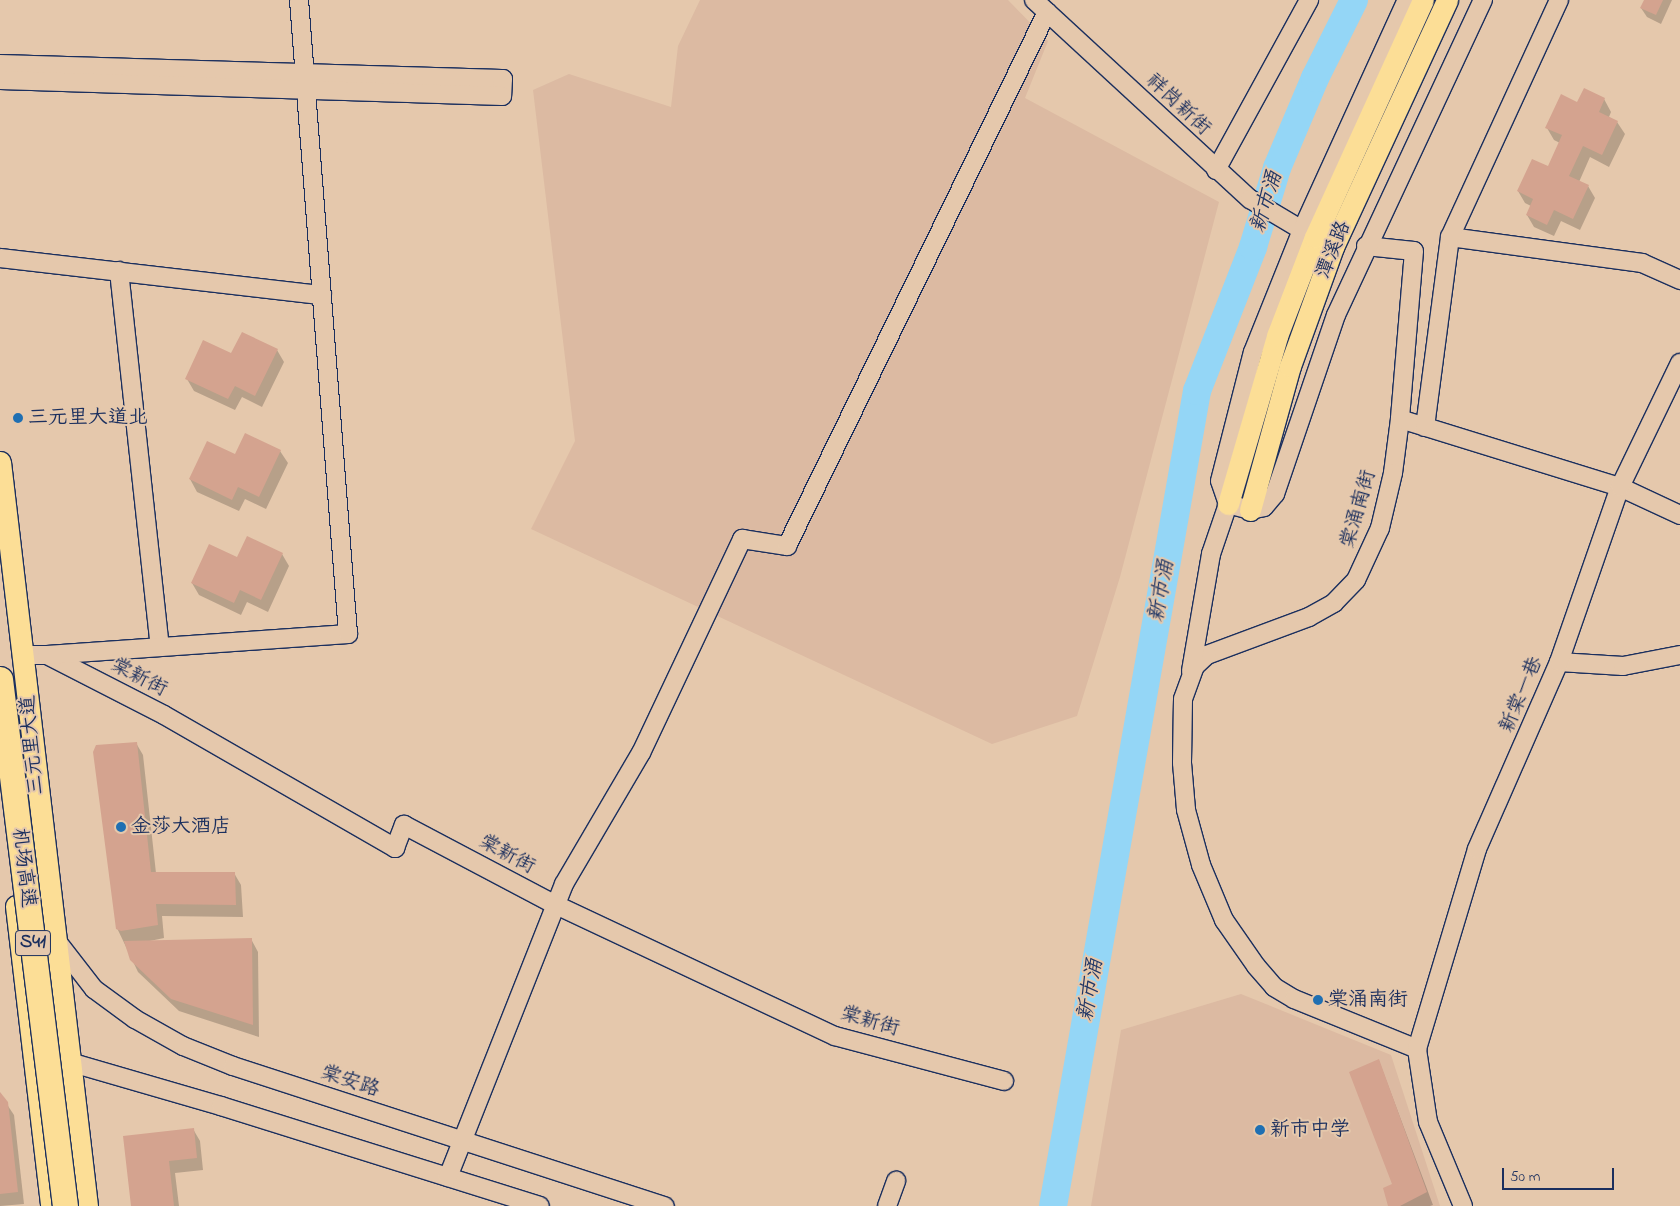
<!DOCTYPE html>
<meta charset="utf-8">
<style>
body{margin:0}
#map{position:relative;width:1680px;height:1206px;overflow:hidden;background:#e5c8ac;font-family:"Indie Flower","LXGW WenKai TC",sans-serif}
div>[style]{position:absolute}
.built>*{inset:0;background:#dcbaa2}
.shadow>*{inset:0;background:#0003}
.river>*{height:28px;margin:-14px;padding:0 14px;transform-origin:14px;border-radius:14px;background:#94d6f6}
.building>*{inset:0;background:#d4a38f}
.roads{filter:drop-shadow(1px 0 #1b2f5e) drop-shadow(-1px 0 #1b2f5e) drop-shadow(0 1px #1b2f5e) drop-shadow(0 -1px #1b2f5e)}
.minor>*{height:18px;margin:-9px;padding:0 9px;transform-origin:9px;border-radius:9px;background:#e5c8ac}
.major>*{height:21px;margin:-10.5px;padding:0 10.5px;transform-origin:10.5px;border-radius:10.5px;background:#fcde96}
.bridges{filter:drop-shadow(1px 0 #1b2f5e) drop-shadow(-1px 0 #1b2f5e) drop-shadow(0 1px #1b2f5e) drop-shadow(0 -1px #1b2f5e)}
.highway-bridge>*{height:25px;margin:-12.5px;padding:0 12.5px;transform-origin:12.5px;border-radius:12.5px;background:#fcde96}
.dots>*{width:14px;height:14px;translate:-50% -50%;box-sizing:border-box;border:2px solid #e5c8ac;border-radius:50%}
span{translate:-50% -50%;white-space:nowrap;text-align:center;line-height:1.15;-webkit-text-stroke:4px #e5c8ac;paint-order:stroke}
.shield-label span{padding:1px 4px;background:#e5c8ac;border:1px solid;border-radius:4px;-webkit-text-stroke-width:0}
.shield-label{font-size:19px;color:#1b2f5e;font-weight:700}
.street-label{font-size:20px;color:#1b2f5e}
.poi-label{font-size:20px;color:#1b2f5e}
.left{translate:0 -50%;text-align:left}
.water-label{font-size:21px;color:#213766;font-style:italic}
.scale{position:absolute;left:1502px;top:1168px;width:112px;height:22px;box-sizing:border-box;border:2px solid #1b2f5e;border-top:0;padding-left:6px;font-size:15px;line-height:18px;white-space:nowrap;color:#1b2f5e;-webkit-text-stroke:4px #e5c8ac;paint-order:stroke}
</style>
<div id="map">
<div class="built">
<div style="clip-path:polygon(700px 0,1008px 0,1048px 41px,1025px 98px,1219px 202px,1120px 577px,1077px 716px,992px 744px,531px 529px,575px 441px,533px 90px,569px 74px,671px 107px,678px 46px)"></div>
<div style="clip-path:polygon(1241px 994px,1391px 1055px,1440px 1206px,1091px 1206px,1121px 1030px)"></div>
</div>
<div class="shadow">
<div style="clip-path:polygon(1645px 0,1672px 0,1661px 24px,1647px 17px,1641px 8px)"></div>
<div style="clip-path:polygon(1604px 99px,1611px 112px,1609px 117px,1617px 122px,1625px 134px,1609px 167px,1590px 157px,1579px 182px,1588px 186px,1595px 198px,1580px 230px,1561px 221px,1554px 236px,1534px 227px,1527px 215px,1531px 206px,1525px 203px,1518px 191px,1548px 168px,1560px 143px,1554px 140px,1547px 128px,1578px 104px)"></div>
<div style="clip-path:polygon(277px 350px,284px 362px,262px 407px,242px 397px,235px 410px,194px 391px,187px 379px,232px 355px)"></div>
<div style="clip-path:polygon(280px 451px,288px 463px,266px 509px,245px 499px,239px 511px,197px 492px,190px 479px,236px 456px)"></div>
<div style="clip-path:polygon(282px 554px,289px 566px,268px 612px,247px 602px,241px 615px,199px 595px,192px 583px,237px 559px)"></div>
<div style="clip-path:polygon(136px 743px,143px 755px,156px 873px,234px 873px,241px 885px,243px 917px,162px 916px,164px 938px,145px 942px,251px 939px,258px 952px,259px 1037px,179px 1011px,138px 972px,117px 928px)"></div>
<div style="clip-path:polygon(1379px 1061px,1433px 1205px,1430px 1206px,1389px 1206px,1393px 1184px)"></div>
<div style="clip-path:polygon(0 1094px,14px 1115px,24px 1204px,0 1206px)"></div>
<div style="clip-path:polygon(193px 1129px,200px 1141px,203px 1170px,175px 1173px,179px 1206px,132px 1206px)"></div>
</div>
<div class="river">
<div style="left:1053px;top:1206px;width:828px;rotate:-79.98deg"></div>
<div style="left:1197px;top:391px;width:155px;rotate:-68.7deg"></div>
<div style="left:1253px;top:247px;width:83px;rotate:-73.1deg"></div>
<div style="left:1277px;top:168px;width:98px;rotate:-67.1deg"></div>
<div style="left:1315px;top:78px;width:87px;rotate:-63.4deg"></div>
</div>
<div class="building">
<div style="clip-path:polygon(1644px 0,1663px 0,1656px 15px,1640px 8px)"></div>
<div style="clip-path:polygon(1584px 88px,1605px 98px,1599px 112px,1618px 121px,1602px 155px,1583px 146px,1569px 176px,1589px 185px,1573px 219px,1554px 210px,1547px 225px,1526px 215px,1533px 199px,1517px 191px,1532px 159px,1548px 166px,1562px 135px,1545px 128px,1561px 94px,1577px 102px)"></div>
<div style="clip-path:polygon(242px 332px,278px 349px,255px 396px,235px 386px,228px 399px,185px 379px,203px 340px,231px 353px)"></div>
<div style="clip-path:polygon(245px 433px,281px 450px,259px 497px,238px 487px,232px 500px,189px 479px,207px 441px,235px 454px)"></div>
<div style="clip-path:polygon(247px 536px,283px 553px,261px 600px,240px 590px,234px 603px,191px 583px,209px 544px,237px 557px)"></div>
<div style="clip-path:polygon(137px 742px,151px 872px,235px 872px,236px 905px,156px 904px,158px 925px,121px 931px,116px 929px,93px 752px,96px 745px)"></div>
<div style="clip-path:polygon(252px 938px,253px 1025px,171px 999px,130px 960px,124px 941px)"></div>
<div style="clip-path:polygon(1379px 1059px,1427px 1192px,1400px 1206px,1388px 1206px,1383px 1188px,1392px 1184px,1349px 1072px)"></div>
<div style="clip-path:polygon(0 1092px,8px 1102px,18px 1192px,0 1194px)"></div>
<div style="clip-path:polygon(194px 1128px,197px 1158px,169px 1161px,174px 1206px,131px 1206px,123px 1136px)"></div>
</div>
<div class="roads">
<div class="minor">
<div style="left:1034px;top:0;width:294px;rotate:42.7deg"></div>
<div style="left:1250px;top:199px;width:61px;rotate:30.8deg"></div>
<div style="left:0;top:64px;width:503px;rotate:1.71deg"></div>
<div style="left:503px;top:79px;width:17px;rotate:93deg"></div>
<div style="left:502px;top:96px;width:502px;rotate:-178.17deg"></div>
<div style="left:1216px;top:170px;width:194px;rotate:-61.3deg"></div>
<div style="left:1450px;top:237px;width:194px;rotate:7.7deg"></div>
<div style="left:1642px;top:263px;width:42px;rotate:24.1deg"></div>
<div style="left:1366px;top:246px;width:48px;rotate:5.9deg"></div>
<div style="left:1414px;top:251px;width:169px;rotate:94.8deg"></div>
<div style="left:1400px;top:419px;width:54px;rotate:97.4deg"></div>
<div style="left:1393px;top:473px;width:57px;rotate:103.3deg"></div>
<div style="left:1380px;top:528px;width:57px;rotate:114.8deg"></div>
<div style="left:1356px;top:580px;width:32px;rotate:134deg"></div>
<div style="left:1334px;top:603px;width:29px;rotate:151deg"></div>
<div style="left:1309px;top:617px;width:109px;rotate:159.6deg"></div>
<div style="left:1207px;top:655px;width:16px;rotate:137deg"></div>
<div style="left:1195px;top:666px;width:35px;rotate:110deg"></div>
<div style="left:1183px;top:699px;width:64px;rotate:90.9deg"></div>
<div style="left:1182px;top:763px;width:47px;rotate:85.1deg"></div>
<div style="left:1186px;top:810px;width:57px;rotate:74.7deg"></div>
<div style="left:1201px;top:865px;width:60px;rotate:67.3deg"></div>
<div style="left:1224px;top:920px;width:56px;rotate:55.2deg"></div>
<div style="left:1256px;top:966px;width:28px;rotate:49deg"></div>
<div style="left:1274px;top:987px;width:23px;rotate:31deg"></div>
<div style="left:1294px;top:999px;width:133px;rotate:22.1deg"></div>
<div style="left:0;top:258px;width:324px;rotate:6.6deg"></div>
<div style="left:119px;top:271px;width:378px;rotate:83.8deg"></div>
<div style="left:1400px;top:419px;width:230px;rotate:17.2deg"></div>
<div style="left:1620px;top:487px;width:66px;rotate:25deg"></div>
<div style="left:1425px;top:427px;width:192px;rotate:-82.5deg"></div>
<div style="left:1450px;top:237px;width:261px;rotate:-65.3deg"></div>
<div style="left:1228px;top:504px;width:23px;rotate:15deg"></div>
<div style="left:1250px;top:510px;width:14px;rotate:-12deg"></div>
<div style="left:1264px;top:507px;width:17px;rotate:-50deg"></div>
<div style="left:1275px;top:494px;width:189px;rotate:-71.2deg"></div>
<div style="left:1336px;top:315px;width:348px;rotate:-65deg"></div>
<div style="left:1228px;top:504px;width:24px;rotate:-109deg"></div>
<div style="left:1220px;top:481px;width:133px;rotate:-75.7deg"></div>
<div style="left:1253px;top:352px;width:131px;rotate:-68.1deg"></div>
<div style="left:1302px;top:230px;width:253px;rotate:-65.5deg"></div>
<div style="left:25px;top:655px;width:22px"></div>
<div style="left:47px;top:655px;width:131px;rotate:27.1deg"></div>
<div style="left:164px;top:715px;width:267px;rotate:29.9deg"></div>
<div style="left:395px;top:848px;width:25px;rotate:-69deg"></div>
<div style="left:404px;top:825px;width:172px;rotate:27.8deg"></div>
<div style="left:556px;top:905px;width:308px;rotate:25.2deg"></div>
<div style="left:835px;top:1036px;width:175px;rotate:14.9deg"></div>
<div style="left:47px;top:655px;width:302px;rotate:-4deg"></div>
<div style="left:348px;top:634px;width:636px;rotate:-94.42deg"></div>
<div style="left:1559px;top:662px;width:64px;rotate:3.6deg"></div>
<div style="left:1623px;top:666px;width:58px;rotate:-10.9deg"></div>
<div style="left:1191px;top:671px;width:119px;rotate:-80.3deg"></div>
<div style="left:1211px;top:554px;width:53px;rotate:-71.2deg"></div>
<div style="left:56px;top:940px;width:62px;rotate:52.2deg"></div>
<div style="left:94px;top:989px;width:51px;rotate:36.2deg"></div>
<div style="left:135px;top:1019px;width:55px;rotate:29.4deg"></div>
<div style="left:183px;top:1046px;width:54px;rotate:21.8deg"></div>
<div style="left:233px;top:1066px;width:454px;rotate:18deg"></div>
<div style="left:59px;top:1059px;width:169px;rotate:16.2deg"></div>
<div style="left:221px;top:1106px;width:334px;rotate:17.4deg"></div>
<div style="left:448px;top:1177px;width:315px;rotate:-68.4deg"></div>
<div style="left:564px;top:884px;width:152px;rotate:-59.6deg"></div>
<div style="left:641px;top:753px;width:237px;rotate:-64.7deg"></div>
<div style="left:742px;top:539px;width:46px;rotate:8.8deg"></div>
<div style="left:787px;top:546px;width:594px;rotate:-64.04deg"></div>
<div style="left:887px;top:1206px;width:27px;rotate:-70deg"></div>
<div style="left:1463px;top:1206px;width:91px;rotate:-112.6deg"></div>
<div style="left:1428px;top:1122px;width:74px;rotate:-98.6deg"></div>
<div style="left:1417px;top:1049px;width:209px;rotate:-73.3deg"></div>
<div style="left:1477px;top:849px;width:204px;rotate:-66.3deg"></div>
<div style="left:1559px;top:662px;width:185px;rotate:-70.8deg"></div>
<div style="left:1620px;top:487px;width:138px;rotate:-64.2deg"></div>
</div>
<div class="major">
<div style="left:0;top:462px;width:749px;rotate:83.33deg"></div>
<div style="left:1228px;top:504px;width:175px;rotate:-73.7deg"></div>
<div style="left:1277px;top:336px;width:106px;rotate:-69deg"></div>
<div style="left:1315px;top:237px;width:260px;rotate:-65.5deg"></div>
<div style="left:1250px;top:510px;width:149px;rotate:-74.5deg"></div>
<div style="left:1290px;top:366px;width:127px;rotate:-70.1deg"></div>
<div style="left:1333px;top:247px;width:272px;rotate:-65.2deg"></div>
<div style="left:16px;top:906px;width:302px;rotate:83.3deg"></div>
</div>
</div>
<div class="bridges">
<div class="highway-bridge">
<div style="left:0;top:679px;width:531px;rotate:82.97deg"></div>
</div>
</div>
<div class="dots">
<div style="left:18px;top:418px;background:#1f6fb2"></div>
<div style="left:121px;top:827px;background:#1f6fb2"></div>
<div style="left:1318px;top:1000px;background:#1f6fb2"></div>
<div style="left:1260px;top:1130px;background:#1f6fb2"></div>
</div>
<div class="shield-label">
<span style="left:33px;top:943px">S41</span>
</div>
<div class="street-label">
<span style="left:1178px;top:105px;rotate:43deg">祥岗新街</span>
<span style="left:1334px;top:250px;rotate:-68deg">潭溪路</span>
<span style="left:1359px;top:509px;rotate:-74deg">棠涌南街</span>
<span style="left:139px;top:678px;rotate:27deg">棠新街</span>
<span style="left:1522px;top:695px;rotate:-67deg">新棠一巷</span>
<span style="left:33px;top:745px;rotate:-95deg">三元里大道</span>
<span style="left:507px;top:855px;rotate:28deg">棠新街</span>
<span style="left:23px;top:868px;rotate:83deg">机场高速</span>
<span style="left:870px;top:1022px;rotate:16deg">棠新街</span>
<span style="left:350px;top:1082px;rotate:18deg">棠安路</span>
</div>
<div class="poi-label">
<span class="left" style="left:28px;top:418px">三元里大道北</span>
<span class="left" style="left:131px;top:827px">金莎大酒店</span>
<span class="left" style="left:1328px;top:1000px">棠涌南街</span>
<span class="left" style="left:1270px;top:1130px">新市中学</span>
</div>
<div class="water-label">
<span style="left:1267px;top:202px;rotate:-73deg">新市涌</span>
<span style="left:1162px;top:591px;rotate:-80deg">新市涌</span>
<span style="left:1091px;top:990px;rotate:-80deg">新市涌</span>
</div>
<div class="scale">50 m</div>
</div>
